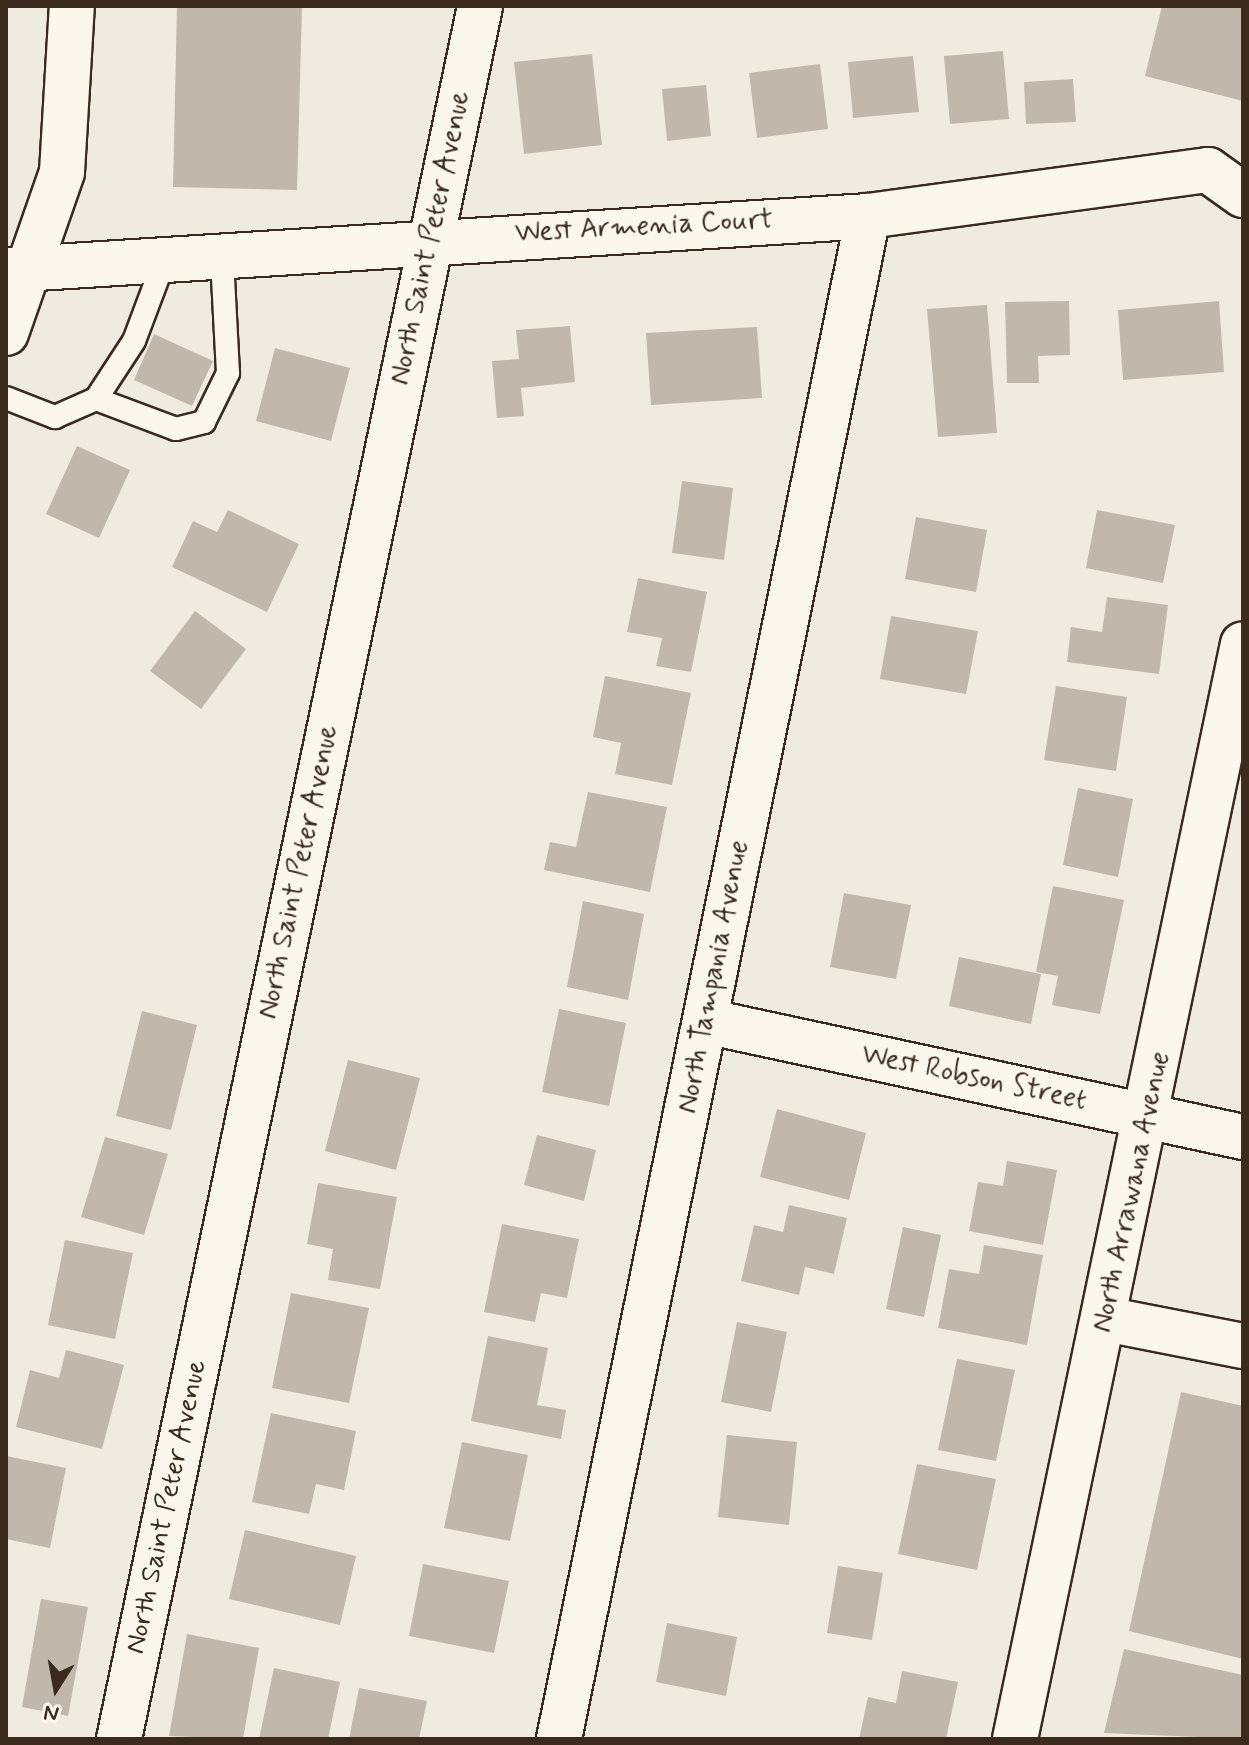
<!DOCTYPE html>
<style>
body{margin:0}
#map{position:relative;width:1249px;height:1745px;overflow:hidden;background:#f0ebe0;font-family:Mynerve,sans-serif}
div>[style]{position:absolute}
.building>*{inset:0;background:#c0b8ad}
.roads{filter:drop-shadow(2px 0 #3b2a1e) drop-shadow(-2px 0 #3b2a1e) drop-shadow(0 2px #3b2a1e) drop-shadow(0 -2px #3b2a1e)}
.lane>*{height:22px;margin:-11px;padding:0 11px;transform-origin:11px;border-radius:11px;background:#fbf7ec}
.street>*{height:44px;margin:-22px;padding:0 22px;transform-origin:22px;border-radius:22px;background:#fbf7ec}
.secondary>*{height:44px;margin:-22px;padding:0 22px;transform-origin:22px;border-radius:22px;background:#fbf7ec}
span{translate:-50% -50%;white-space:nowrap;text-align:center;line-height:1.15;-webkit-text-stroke:6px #fbf7ec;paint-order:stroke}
.street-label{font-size:28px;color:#3b2a1e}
.frame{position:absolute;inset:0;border:8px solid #3b2a1e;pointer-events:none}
.north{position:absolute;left:16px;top:1649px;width:80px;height:80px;-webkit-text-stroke:6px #fbf7ec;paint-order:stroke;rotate:191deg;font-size:22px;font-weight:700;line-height:32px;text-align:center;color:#3b2a1e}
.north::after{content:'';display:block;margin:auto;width:28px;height:36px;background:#3b2a1e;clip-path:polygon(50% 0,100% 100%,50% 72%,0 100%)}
</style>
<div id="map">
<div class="building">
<div style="clip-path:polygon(177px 6px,302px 7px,297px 190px,173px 187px)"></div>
<div style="clip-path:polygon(1162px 6px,1243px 6px,1243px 101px,1145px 76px)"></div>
<div style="clip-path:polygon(1003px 51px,1009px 119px,950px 124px,944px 56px)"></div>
<div style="clip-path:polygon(592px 54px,602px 145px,524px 154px,514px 62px)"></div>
<div style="clip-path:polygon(913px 56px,919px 112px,853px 118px,848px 62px)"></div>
<div style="clip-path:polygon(820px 64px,828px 129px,757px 138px,749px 73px)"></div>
<div style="clip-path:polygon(1073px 79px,1076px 122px,1026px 124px,1024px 82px)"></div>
<div style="clip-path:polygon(706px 85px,711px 136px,667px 141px,662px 89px)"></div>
<div style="clip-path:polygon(1069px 301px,1070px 355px,1038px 356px,1039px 383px,1007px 383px,1005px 302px)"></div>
<div style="clip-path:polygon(1219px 301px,1224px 372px,1123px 380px,1118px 310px)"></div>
<div style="clip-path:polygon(987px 305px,997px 433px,938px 437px,927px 309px)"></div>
<div style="clip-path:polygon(570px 326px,575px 382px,521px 388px,524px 416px,497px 418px,492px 361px,519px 359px,516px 330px)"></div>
<div style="clip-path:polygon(757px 327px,762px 398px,651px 405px,646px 333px)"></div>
<div style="clip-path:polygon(154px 334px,213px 361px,192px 406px,134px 380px)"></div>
<div style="clip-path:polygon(275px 348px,350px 368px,331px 441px,256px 421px)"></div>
<div style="clip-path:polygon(77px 446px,130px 470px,99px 538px,46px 514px)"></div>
<div style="clip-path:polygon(682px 481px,733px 488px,724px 560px,672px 553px)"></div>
<div style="clip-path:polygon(228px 510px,299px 544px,267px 612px,172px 567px,193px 521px,217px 532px)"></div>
<div style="clip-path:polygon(1097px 510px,1175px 525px,1163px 583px,1086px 568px)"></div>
<div style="clip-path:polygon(916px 517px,987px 530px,976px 592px,905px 579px)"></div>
<div style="clip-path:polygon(638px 578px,707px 592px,691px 672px,656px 666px,662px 638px,627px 632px)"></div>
<div style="clip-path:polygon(1107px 597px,1168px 605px,1159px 674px,1067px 662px,1071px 627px,1102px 632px)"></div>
<div style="clip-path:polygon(195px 611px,246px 649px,201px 709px,150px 671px)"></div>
<div style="clip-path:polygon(891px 616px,978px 631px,966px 694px,880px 679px)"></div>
<div style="clip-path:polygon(605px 676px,691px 693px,672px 785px,615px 774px,621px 743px,593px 737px)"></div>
<div style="clip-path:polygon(1056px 686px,1127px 697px,1116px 771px,1044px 760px)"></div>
<div style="clip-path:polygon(1078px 788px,1133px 799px,1118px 877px,1063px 865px)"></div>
<div style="clip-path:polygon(588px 792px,667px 807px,650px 892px,544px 870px,550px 842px,576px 847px)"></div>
<div style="clip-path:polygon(1053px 886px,1124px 900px,1100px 1014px,1052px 1005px,1058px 976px,1036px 972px)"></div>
<div style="clip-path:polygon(844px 893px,911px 905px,896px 979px,830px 967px)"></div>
<div style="clip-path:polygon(583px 901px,644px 914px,628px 1000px,567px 987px)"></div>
<div style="clip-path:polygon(959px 957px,1041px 974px,1031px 1024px,949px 1006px)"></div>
<div style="clip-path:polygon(559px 1009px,626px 1023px,609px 1106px,542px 1092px)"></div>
<div style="clip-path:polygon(142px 1011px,197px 1025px,171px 1130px,116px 1116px)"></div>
<div style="clip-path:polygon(348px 1060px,420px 1078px,396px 1170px,325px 1151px)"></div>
<div style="clip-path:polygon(777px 1109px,866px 1133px,849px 1200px,760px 1177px)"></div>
<div style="clip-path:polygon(537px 1135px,596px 1150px,584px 1201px,524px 1185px)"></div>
<div style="clip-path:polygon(105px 1137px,168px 1154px,144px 1235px,81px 1217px)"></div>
<div style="clip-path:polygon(1007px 1161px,1057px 1170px,1043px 1245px,969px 1231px,978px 1182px,1003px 1186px)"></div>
<div style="clip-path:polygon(318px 1183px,397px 1197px,380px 1289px,328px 1280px,333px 1249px,307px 1244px)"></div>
<div style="clip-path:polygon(789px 1205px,847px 1218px,834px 1274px,805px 1267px,799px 1295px,741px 1281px,754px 1225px,783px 1232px)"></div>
<div style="clip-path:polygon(502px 1224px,579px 1239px,567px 1298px,541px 1293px,535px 1322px,484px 1312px)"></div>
<div style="clip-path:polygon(903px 1227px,941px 1235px,924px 1317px,886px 1309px)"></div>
<div style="clip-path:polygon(65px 1240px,133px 1253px,115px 1339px,48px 1325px)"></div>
<div style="clip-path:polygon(984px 1245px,1043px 1255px,1027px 1345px,938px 1328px,949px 1269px,979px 1274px)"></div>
<div style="clip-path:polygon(291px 1293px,369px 1308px,349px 1403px,272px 1388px)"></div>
<div style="clip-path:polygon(737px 1322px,787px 1332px,771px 1412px,721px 1402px)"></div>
<div style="clip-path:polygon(488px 1336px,548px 1348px,537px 1405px,566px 1410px,561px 1439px,471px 1421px)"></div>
<div style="clip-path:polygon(66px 1350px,124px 1365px,102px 1449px,16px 1427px,30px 1370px,59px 1378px)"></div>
<div style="clip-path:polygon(957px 1359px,1015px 1370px,996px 1461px,938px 1450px)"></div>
<div style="clip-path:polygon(1181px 1392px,1243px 1406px,1243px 1659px,1129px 1631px)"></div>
<div style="clip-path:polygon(271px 1413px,356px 1431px,344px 1490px,316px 1484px,309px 1514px,252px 1502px)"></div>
<div style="clip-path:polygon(727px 1435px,797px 1442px,789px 1525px,718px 1517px)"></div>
<div style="clip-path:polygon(462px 1442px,528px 1455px,510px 1541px,444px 1528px)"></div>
<div style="clip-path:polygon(6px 1456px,66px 1468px,50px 1548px,6px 1539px)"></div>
<div style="clip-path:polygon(917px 1464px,996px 1479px,977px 1570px,898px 1554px)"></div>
<div style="clip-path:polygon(245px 1530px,356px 1556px,340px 1625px,229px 1599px)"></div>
<div style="clip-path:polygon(423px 1564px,509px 1581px,494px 1653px,409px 1636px)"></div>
<div style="clip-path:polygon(838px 1566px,883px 1573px,872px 1640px,827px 1633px)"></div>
<div style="clip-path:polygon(41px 1599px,88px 1607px,68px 1716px,22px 1707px)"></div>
<div style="clip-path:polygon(667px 1623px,737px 1637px,726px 1696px,656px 1682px)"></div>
<div style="clip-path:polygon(187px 1634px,259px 1648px,243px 1739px,169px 1736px)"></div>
<div style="clip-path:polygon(1124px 1649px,1243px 1675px,1243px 1739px,1104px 1733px)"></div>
<div style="clip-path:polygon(274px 1668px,340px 1682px,328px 1739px,259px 1739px)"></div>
<div style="clip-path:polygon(902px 1671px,958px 1682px,946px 1739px,859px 1739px,868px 1697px,896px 1703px)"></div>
<div style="clip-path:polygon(359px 1688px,427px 1701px,419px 1739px,349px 1739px)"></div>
</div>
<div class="roads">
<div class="lane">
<div style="left:6px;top:398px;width:53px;rotate:21.2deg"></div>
<div style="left:55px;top:417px;width:45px;rotate:-23.7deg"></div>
<div style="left:96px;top:399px;width:69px;rotate:-56.8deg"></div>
<div style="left:134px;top:341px;width:85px;rotate:-69.4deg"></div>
<div style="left:96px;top:399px;width:85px;rotate:20.6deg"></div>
<div style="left:176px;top:429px;width:29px;rotate:-14deg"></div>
<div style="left:204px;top:422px;width:55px;rotate:-63.9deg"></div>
<div style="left:228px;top:373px;width:116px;rotate:-93deg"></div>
</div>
<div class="street">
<div style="left:6px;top:270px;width:864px;rotate:-3.58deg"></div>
<div style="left:868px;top:216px;width:343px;rotate:-7.7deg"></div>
<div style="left:1208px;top:170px;width:43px;rotate:35.5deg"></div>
<div style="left:705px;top:1021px;width:550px;rotate:12.17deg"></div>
<div style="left:1105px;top:1319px;width:141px;rotate:11.1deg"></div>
<div style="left:119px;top:1739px;width:1770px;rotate:-78.23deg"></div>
<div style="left:559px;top:1739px;width:1554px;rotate:-78.53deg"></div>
<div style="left:1015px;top:1739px;width:1118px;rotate:-78.24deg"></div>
</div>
<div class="secondary">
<div style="left:6px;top:333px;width:170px;rotate:-70.8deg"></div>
<div style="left:62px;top:172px;width:166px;rotate:-86.6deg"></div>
</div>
</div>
<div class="street-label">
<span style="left:644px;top:227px;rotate:-3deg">West Armenia Court</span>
<span style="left:431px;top:238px;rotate:-78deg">North Saint Peter Avenue</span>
<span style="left:299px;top:872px;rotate:-78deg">North Saint Peter Avenue</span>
<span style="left:714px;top:977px;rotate:-79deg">North Tampania Avenue</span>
<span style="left:974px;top:1078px;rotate:12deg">West Robson Street</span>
<span style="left:1132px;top:1192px;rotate:-78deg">North Arrawana Avenue</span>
<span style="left:167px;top:1507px;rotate:-78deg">North Saint Peter Avenue</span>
</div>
<div class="frame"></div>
<div class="north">N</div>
</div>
